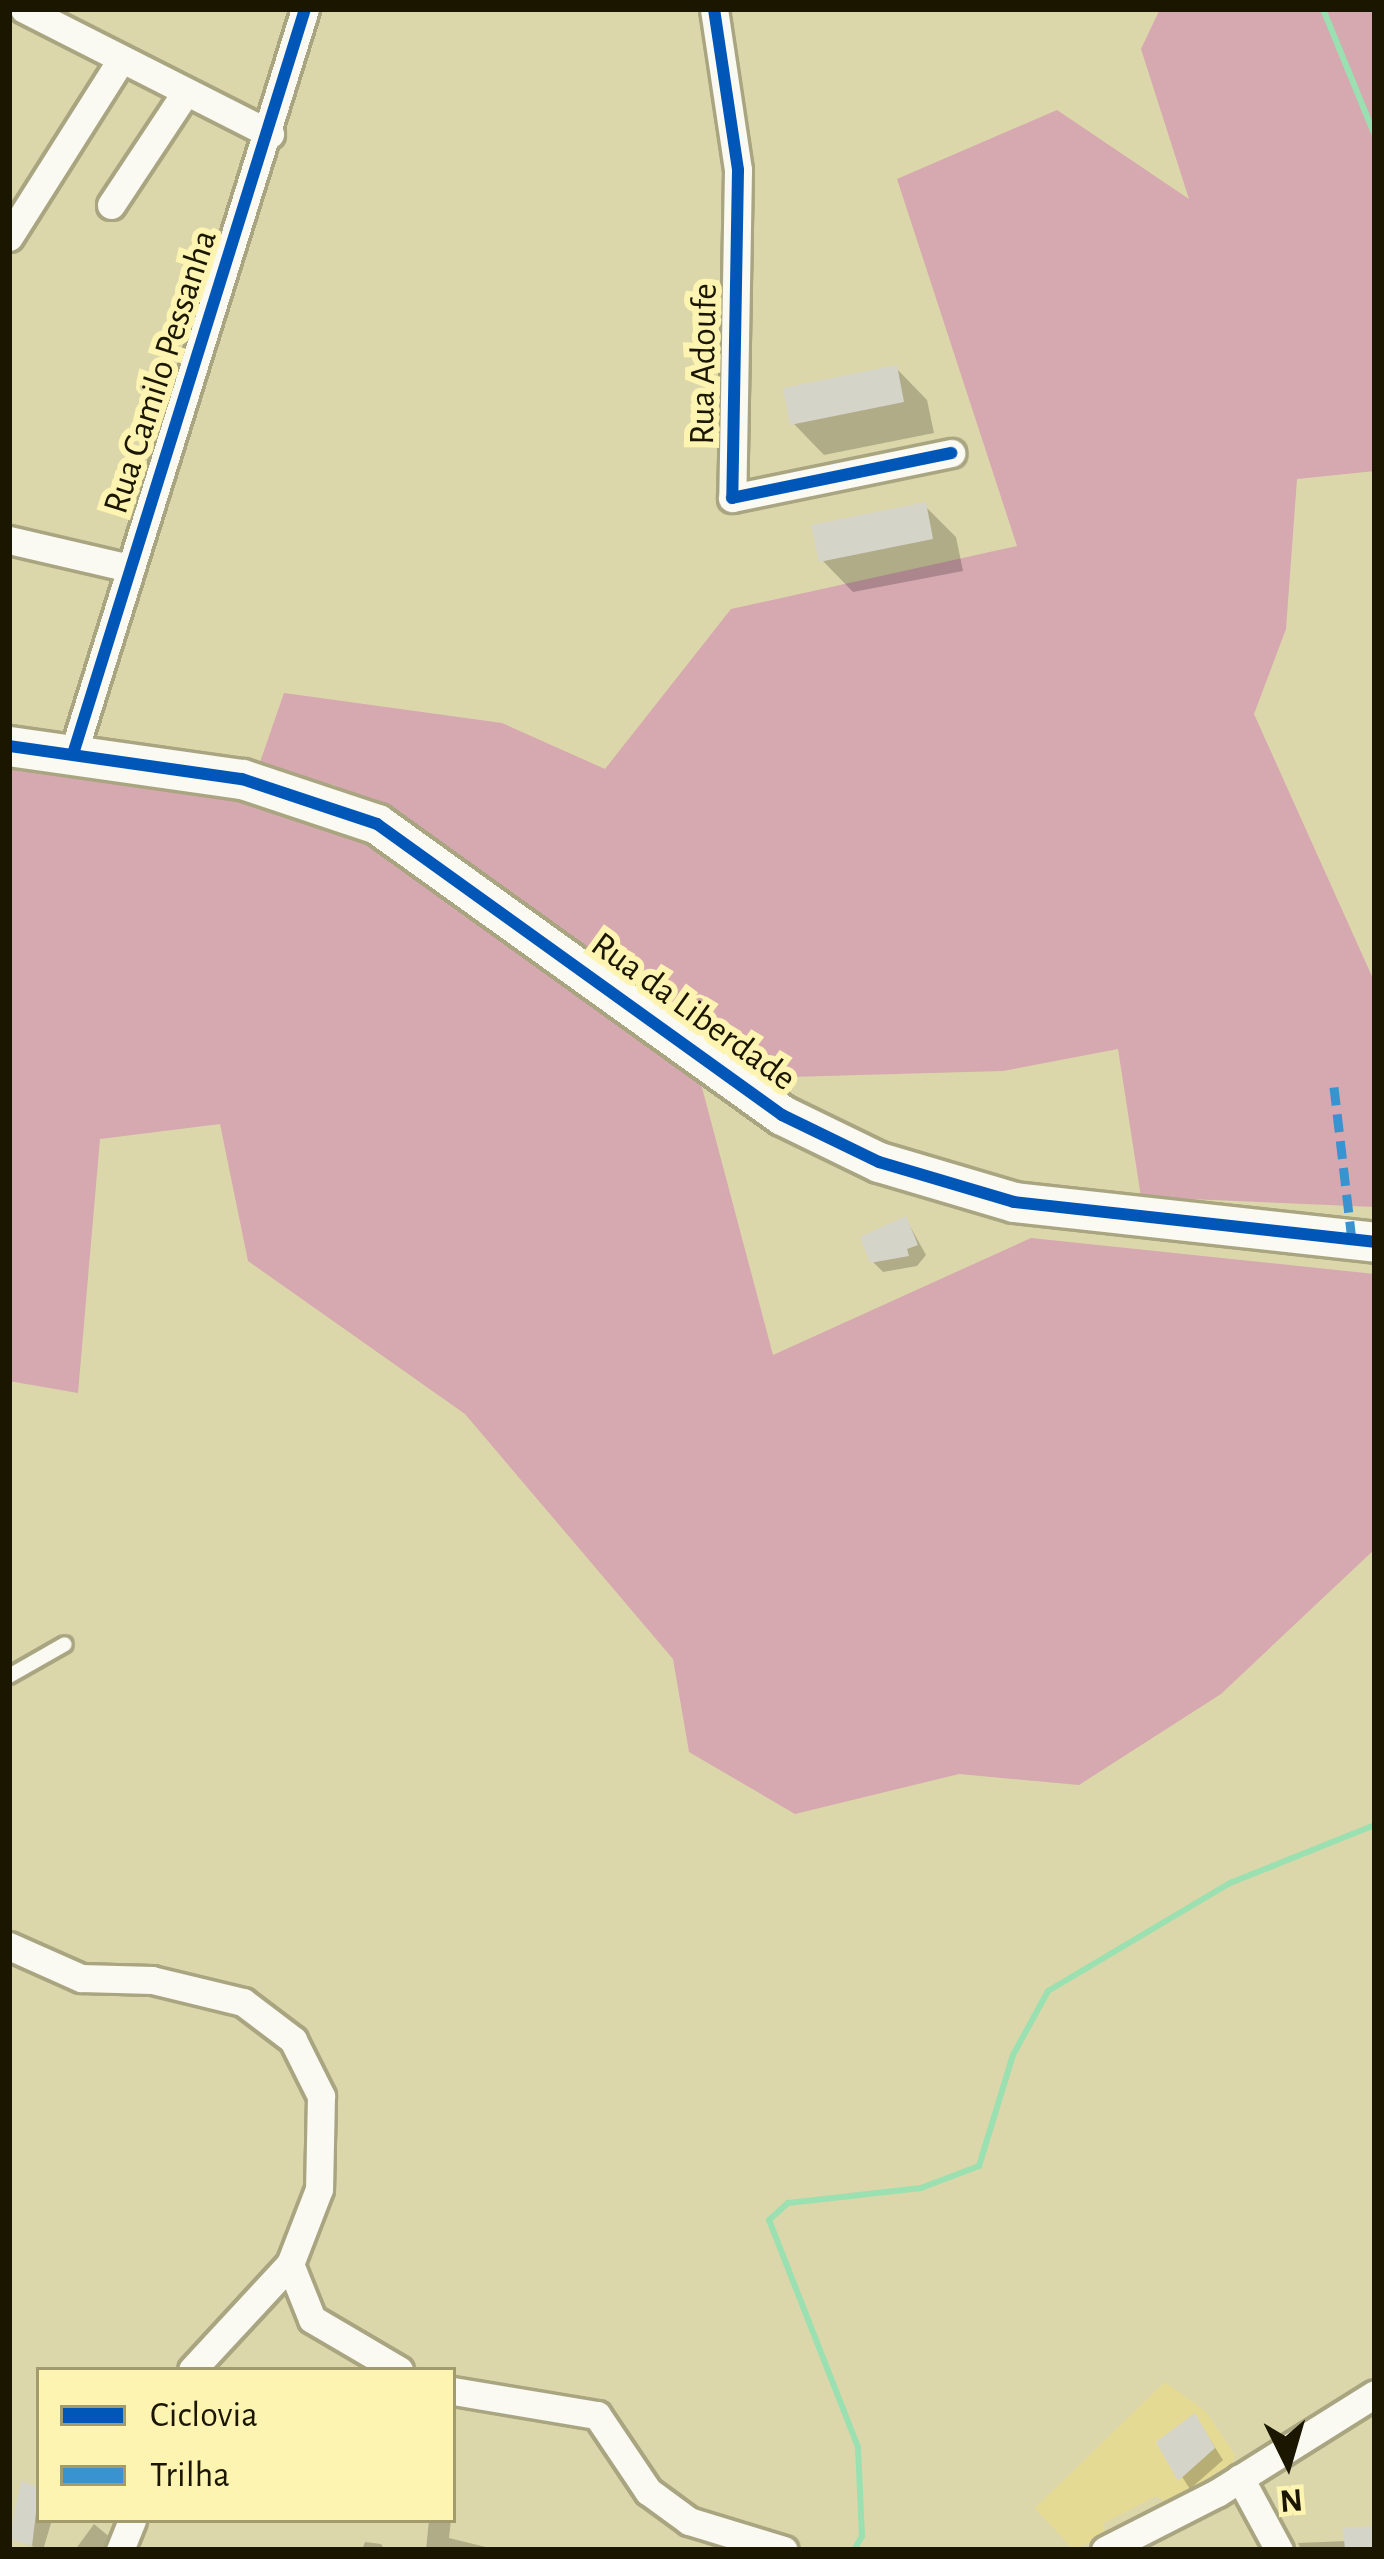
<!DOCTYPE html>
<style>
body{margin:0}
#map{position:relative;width:1384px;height:2559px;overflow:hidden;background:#dcd7aa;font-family:"Alegreya Sans",sans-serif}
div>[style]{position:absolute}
.built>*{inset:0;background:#e4da93}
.forest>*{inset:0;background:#d6a8b0}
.shadow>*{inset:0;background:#0003}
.stream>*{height:6px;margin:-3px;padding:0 3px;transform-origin:3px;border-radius:3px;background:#9be0b0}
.building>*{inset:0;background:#d5d4c9}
.roads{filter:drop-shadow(3px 0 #a9a581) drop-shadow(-3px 0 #a9a581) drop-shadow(0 3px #a9a581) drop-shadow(0 -3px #a9a581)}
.lane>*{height:14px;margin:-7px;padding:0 7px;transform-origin:7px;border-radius:7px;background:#faf9f2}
.street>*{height:27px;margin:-13.5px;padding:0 13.5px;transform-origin:13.5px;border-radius:13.5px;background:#faf9f2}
.secondary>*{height:39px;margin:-19.5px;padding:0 19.5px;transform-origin:19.5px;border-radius:19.5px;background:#faf9f2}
.quiet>*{height:9px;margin-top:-4.5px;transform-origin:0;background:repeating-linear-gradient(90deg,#3993d0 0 18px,transparent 0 27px)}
.cycleway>*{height:12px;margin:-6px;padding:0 6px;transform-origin:6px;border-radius:6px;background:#0057b8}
span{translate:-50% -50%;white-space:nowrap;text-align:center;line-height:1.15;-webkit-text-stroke:12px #fdf4b2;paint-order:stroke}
.street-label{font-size:36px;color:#1a1600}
.frame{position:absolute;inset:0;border:12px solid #1a1600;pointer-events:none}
.legend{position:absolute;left:36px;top:2367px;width:420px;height:156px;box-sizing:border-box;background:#fdf4b2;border:3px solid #a29b6b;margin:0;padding:15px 21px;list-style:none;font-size:36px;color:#1a1600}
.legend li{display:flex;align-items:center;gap:24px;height:60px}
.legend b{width:60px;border:3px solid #a29b6b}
.north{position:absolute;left:1228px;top:2403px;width:120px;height:120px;-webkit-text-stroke:9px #fdf4b2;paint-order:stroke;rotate:175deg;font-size:33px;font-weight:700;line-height:48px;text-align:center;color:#1a1600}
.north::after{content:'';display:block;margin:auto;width:42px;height:54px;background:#1a1600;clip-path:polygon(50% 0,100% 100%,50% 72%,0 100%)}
</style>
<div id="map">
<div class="built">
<div style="clip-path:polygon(1165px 2382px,1206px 2412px,1235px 2455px,1232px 2464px,1166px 2502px,1156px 2496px,1104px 2523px,1104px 2535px,1074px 2550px,1035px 2508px)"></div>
</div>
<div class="forest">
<div style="clip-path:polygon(1160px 9px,1375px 9px,1375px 471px,1297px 479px,1286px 629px,1254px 714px,1375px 983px,1375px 1207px,1141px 1197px,1118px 1049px,1003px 1071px,756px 1078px,434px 841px,334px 785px,258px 768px,284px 693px,502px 723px,605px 769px,731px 609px,1017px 546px,897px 179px,1057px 110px,1189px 199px,1141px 49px)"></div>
<div style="clip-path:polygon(9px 769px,250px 793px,354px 827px,700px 1080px,773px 1355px,1031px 1238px,1375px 1274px,1375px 1549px,1221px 1694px,1079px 1785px,959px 1774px,795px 1814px,689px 1752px,673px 1659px,465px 1414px,248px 1261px,220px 1124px,100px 1139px,78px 1393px,9px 1381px)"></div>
</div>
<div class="shadow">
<div style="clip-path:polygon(896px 368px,927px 400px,934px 433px,824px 455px,793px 423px)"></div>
<div style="clip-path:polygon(925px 506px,956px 537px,963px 571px,853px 592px,822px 560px)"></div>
<div style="clip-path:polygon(906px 1219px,926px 1255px,917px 1266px,883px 1272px,872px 1261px)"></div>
<div style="clip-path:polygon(1195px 2416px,1223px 2460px,1190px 2489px,1160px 2443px)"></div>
<div style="clip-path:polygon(23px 2485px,39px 2490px,39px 2520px,52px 2520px,43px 2550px,9px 2538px)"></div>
<div style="clip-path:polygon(429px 2520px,451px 2520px,449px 2538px,498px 2550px,426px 2550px)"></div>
<div style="clip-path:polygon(94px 2524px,117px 2543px,113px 2550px,75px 2550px)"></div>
<div style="clip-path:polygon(1375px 2527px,1375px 2550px,1301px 2550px,1298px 2543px,1347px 2541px)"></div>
<div style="clip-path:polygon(365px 2542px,381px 2544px,385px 2550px,362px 2550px)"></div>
</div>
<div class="stream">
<div style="left:1323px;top:9px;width:137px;rotate:67.7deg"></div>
<div style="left:854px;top:2550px;width:16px;rotate:-60deg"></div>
<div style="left:862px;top:2536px;width:89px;rotate:-92.6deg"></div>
<div style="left:858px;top:2447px;width:244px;rotate:-111.4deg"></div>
<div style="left:769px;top:2220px;width:25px;rotate:-42deg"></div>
<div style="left:788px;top:2203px;width:134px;rotate:-6.4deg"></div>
<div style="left:921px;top:2188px;width:62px;rotate:-20.8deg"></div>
<div style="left:979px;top:2166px;width:116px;rotate:-73deg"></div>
<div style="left:1013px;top:2055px;width:73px;rotate:-61.3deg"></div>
<div style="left:1048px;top:1991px;width:212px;rotate:-30.7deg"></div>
<div style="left:1230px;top:1883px;width:156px;rotate:-21.8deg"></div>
</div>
<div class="building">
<div style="clip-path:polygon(897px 365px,904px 402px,790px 425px,783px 388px)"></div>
<div style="clip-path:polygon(926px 502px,933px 539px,819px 562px,811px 525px)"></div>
<div style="clip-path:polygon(906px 1216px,918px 1245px,907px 1249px,909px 1256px,870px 1263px,860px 1237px)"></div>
<div style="clip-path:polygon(1195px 2413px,1215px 2448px,1178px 2481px,1156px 2442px)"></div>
<div style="clip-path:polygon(21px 2481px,39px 2487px,32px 2546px,9px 2539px)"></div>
<div style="clip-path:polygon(1375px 2526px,1375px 2550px,1345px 2550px,1343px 2528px)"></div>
</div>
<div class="roads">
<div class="lane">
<div style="left:9px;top:1676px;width:64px;rotate:-29.7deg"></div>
</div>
<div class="street">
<div style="left:24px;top:9px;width:276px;rotate:26.9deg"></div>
<div style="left:714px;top:9px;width:163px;rotate:81.5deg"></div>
<div style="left:738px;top:170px;width:328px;rotate:91deg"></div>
<div style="left:732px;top:498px;width:224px;rotate:-11.6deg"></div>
<div style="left:111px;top:205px;width:134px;rotate:-56.5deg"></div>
<div style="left:9px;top:237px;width:209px;rotate:-57.7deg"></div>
<div style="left:9px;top:540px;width:123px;rotate:13.1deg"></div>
<div style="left:73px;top:754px;width:780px;rotate:-72.7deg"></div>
<div style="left:9px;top:1946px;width:79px;rotate:24deg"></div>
<div style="left:81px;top:1978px;width:71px;rotate:1.6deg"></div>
<div style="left:152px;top:1980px;width:94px;rotate:13.6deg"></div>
<div style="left:243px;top:2002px;width:63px;rotate:37.2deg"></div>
<div style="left:293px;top:2040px;width:63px;rotate:63.4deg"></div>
<div style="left:321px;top:2096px;width:93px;rotate:91.2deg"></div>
<div style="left:319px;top:2189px;width:80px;rotate:111.1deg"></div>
<div style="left:290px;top:2264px;width:144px;rotate:132.8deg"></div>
<div style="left:290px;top:2264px;width:59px;rotate:68.2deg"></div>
<div style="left:312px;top:2319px;width:101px;rotate:30.4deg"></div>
<div style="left:453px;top:2391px;width:146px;rotate:9.5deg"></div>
<div style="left:597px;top:2415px;width:92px;rotate:56.1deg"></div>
<div style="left:648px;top:2491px;width:51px;rotate:36.2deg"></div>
<div style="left:689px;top:2521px;width:99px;rotate:17deg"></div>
<div style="left:1240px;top:2478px;width:82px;rotate:61.6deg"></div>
<div style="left:120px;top:2550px;width:32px;rotate:-68deg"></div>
<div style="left:1105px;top:2550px;width:126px;rotate:-27deg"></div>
<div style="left:1217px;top:2493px;width:186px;rotate:-32.1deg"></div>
</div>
<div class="secondary">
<div style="left:9px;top:746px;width:235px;rotate:8.1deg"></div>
<div style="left:242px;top:779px;width:142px;rotate:18.4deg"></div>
<div style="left:377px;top:824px;width:499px;rotate:35.7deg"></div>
<div style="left:782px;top:1115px;width:108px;rotate:25.9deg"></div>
<div style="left:879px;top:1162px;width:141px;rotate:16.5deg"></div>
<div style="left:1014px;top:1202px;width:363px;rotate:6.3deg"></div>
</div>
</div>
<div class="quiet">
<div style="left:1334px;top:1087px;width:154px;rotate:83.3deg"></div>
</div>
<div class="cycleway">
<div style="left:714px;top:9px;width:163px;rotate:81.5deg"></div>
<div style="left:738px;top:170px;width:328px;rotate:91deg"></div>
<div style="left:732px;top:498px;width:224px;rotate:-11.6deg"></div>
<div style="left:9px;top:746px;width:235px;rotate:8.1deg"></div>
<div style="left:242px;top:779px;width:142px;rotate:18.4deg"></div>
<div style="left:377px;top:824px;width:499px;rotate:35.7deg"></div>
<div style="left:782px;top:1115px;width:108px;rotate:25.9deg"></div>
<div style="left:879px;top:1162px;width:141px;rotate:16.5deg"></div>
<div style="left:1014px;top:1202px;width:363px;rotate:6.3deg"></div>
<div style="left:73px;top:754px;width:780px;rotate:-72.7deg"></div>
</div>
<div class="street-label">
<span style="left:704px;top:364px;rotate:-89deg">Rua Adoufe</span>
<span style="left:161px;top:372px;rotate:-72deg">Rua Camilo Pessanha</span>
<span style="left:693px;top:1012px;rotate:36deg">Rua da Liberdade</span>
</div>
<div class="frame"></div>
<ul class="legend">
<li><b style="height:15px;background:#0057b8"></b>Ciclovia</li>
<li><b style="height:15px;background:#3993d0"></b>Trilha</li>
</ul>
<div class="north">N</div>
</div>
